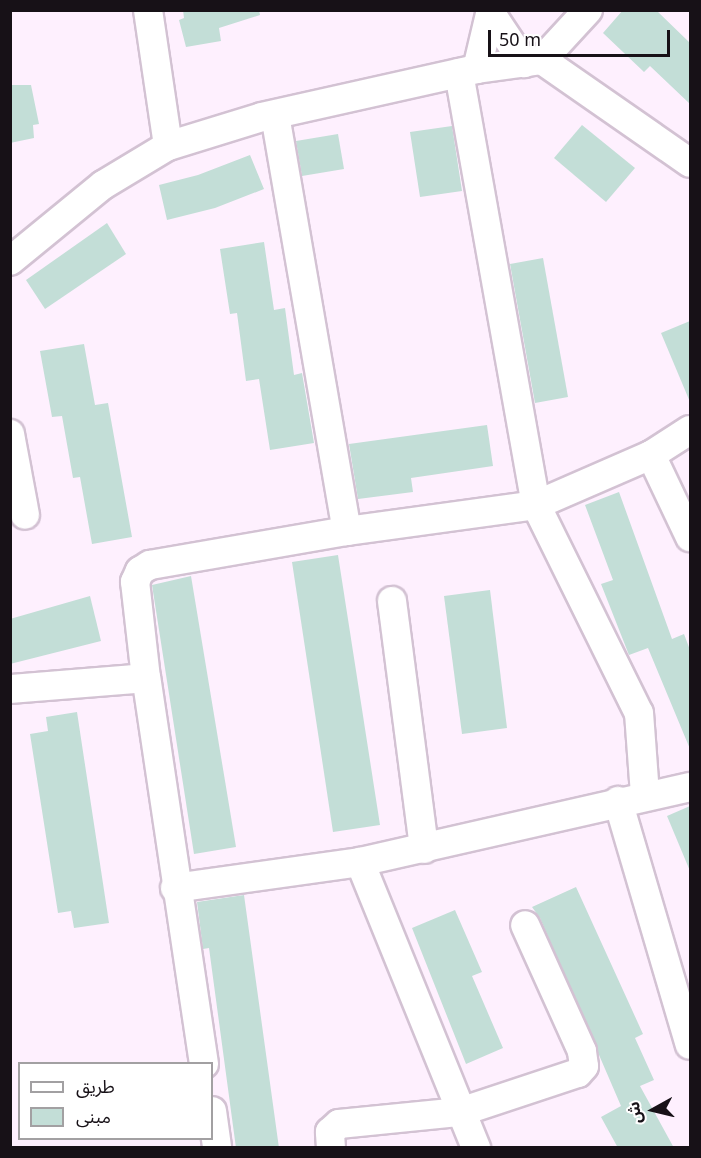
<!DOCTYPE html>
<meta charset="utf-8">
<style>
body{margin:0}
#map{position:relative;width:701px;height:1158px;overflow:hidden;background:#fef0fe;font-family:Georgia,"Noto Sans Arabic",serif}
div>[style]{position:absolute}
.building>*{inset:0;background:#c3ded7}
.roads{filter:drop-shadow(2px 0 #d3c2d3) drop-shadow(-2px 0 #d3c2d3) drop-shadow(0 2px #d3c2d3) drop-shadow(0 -2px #d3c2d3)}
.minor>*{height:28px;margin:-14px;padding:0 14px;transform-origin:14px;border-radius:14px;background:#fff}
span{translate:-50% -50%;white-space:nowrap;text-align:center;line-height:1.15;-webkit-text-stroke:4.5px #fff;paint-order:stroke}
.frame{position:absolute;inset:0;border:12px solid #171117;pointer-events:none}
.legend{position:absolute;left:18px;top:1062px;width:195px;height:78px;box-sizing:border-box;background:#fff;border:2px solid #a2a0a2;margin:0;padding:8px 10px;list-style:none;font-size:18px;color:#171117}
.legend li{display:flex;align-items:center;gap:12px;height:30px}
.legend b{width:30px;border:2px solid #a2a0a2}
.north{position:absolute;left:623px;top:1080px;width:60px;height:60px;-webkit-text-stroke:4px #fff;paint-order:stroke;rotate:262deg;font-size:16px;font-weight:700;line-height:24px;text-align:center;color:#171117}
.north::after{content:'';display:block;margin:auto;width:21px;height:27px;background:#171117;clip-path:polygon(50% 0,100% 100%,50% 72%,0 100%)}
.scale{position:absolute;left:488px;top:30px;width:182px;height:27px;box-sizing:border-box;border:3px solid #171117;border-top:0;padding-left:8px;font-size:18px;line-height:21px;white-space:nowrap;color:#171117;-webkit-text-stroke:4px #fff;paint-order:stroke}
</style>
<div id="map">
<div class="building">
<div style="clip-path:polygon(183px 10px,259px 10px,260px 15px,219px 28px,221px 41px,186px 47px,179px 20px,184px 18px)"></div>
<div style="clip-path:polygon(623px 10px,656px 10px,690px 43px,690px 104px,650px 66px,644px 72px,603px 33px)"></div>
<div style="clip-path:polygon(10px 85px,31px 85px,39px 124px,33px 125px,34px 138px,10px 143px)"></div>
<div style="clip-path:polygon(582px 125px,635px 168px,606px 202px,554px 158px)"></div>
<div style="clip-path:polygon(452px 126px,462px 191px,420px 197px,410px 132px)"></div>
<div style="clip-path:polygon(338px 134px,344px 169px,302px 176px,296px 141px)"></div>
<div style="clip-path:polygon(250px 155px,264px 189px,215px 208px,167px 220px,159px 185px,198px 175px)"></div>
<div style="clip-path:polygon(107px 223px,126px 254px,45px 309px,26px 280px)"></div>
<div style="clip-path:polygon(264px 242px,274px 310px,285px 308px,294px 375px,302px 373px,314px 443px,270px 450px,259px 379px,246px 381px,237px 313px,230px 314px,220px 249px)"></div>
<div style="clip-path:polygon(543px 258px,568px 397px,535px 403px,510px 264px)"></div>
<div style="clip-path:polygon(690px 321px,690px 402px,661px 333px)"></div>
<div style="clip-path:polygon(84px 344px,95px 405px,108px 403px,132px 537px,92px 544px,80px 477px,73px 478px,62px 416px,52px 417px,40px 351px)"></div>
<div style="clip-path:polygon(487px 425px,493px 466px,411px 478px,413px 492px,358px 499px,349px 444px)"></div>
<div style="clip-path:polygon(619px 492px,672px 639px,684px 634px,690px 650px,690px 749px,648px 648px,629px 655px,601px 584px,613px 580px,585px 505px)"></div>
<div style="clip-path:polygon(338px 555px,380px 825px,333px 832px,292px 562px)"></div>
<div style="clip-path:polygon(191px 576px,236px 847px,194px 854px,152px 585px)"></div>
<div style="clip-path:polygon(490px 590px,507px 728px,462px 734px,444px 596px)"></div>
<div style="clip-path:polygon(90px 596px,101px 641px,10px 664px,10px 619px)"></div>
<div style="clip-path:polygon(77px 712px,109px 923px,74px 928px,71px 911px,58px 913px,30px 734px,48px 731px,46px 717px)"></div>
<div style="clip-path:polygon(690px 806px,690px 871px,667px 816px)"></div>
<div style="clip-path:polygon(576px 887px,643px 1034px,635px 1038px,654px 1080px,640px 1086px,674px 1148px,618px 1148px,601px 1117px,621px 1106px,540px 918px,532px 907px)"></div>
<div style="clip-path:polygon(244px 895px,279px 1148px,236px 1148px,209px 948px,203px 949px,197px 902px)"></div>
<div style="clip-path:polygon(455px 910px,482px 972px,472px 976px,503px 1048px,466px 1064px,412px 928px)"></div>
</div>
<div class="roads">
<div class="minor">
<div style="left:148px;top:10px;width:137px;rotate:81.6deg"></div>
<div style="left:492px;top:15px;width:58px;rotate:56.3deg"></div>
<div style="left:542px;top:60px;width:68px;rotate:-47.4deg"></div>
<div style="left:477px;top:69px;width:61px;rotate:-76.7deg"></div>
<div style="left:459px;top:73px;width:439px;rotate:79.9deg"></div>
<div style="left:536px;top:505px;width:232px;rotate:63.7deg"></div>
<div style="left:639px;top:713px;width:81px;rotate:85.8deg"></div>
<div style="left:275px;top:115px;width:422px;rotate:80.2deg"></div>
<div style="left:10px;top:261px;width:120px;rotate:-39.3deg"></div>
<div style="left:103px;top:185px;width:76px;rotate:-31deg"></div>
<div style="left:168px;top:146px;width:98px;rotate:-17.1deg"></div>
<div style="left:262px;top:117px;width:220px;rotate:-12.6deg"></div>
<div style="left:477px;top:69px;width:66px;rotate:-7.9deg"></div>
<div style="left:542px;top:60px;width:180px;rotate:34.8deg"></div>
<div style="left:10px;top:434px;width:82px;rotate:79.5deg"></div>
<div style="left:651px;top:455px;width:91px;rotate:64.6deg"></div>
<div style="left:392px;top:601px;width:250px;rotate:82.6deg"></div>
<div style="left:10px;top:689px;width:136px;rotate:-4.6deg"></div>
<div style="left:618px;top:801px;width:254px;rotate:73.6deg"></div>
<div style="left:360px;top:862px;width:309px;rotate:67.9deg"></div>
<div style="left:175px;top:888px;width:187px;rotate:-8deg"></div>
<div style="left:360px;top:862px;width:338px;rotate:-12.8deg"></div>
<div style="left:204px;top:1064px;width:390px;rotate:-98.5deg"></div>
<div style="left:146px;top:678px;width:97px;rotate:-96.5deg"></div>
<div style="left:135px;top:582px;width:12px;rotate:-66deg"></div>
<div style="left:140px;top:571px;width:12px;rotate:-31deg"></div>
<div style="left:150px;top:565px;width:200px;rotate:-9.8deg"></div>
<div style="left:347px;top:531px;width:191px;rotate:-7.8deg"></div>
<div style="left:536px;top:505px;width:125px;rotate:-23.5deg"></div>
<div style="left:651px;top:455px;width:46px;rotate:-32.7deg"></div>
<div style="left:212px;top:1111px;width:37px;rotate:82deg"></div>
<div style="left:331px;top:1148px;width:16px;rotate:-94deg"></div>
<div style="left:330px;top:1132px;width:12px;rotate:-42deg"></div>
<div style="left:339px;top:1124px;width:122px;rotate:-5.7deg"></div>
<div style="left:460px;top:1112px;width:124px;rotate:-18.3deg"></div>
<div style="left:578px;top:1073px;width:9px;rotate:-49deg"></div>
<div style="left:584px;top:1066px;width:15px;rotate:-98deg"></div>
<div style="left:582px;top:1051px;width:138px;rotate:-114.3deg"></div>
</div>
</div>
<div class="frame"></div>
<ul class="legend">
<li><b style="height:8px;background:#fff"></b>طريق</li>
<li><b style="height:16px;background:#c3ded7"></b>مبنى</li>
</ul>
<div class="north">ش</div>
<div class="scale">50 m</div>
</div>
